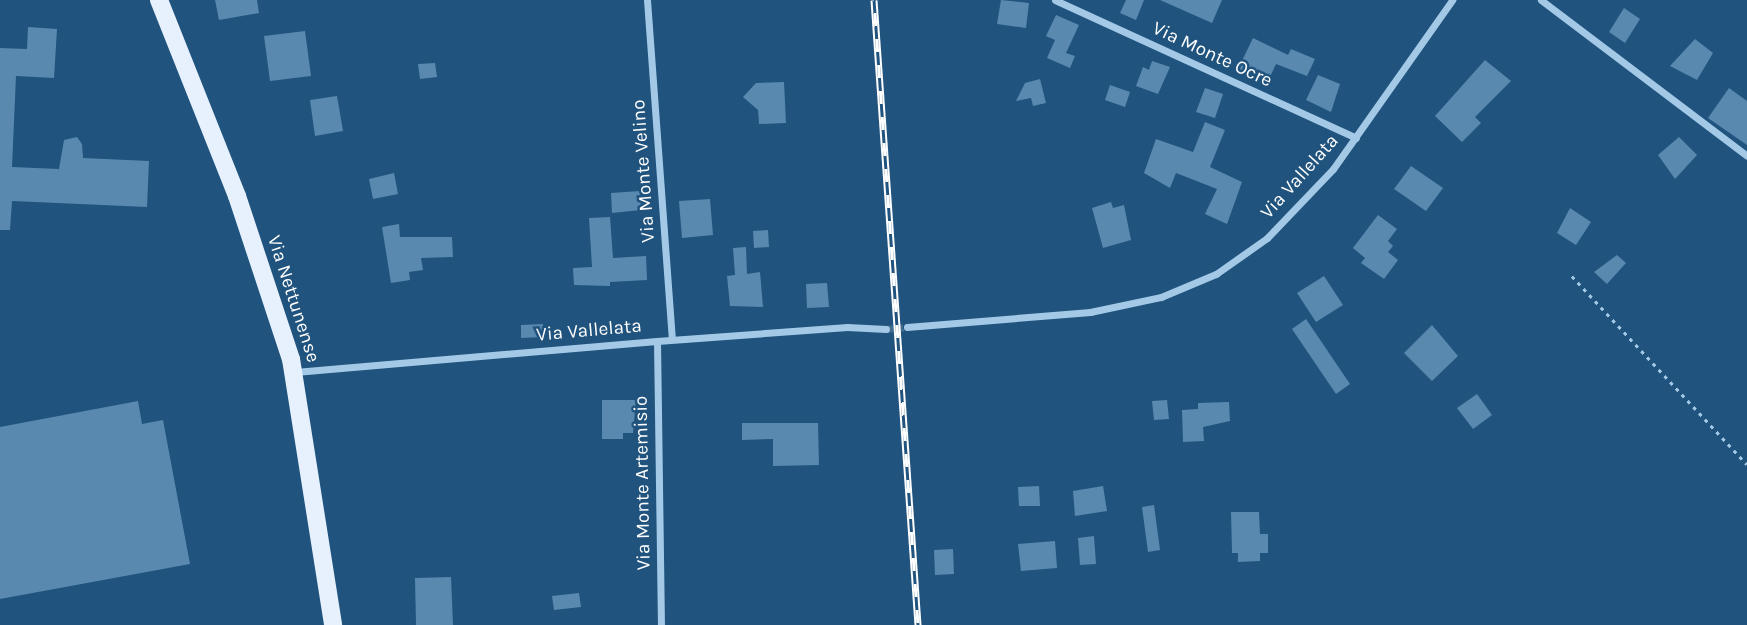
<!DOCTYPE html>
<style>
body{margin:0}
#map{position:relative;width:1747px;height:625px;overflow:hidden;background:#20537d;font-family:Karla,sans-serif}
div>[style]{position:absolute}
.building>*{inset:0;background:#5989af}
.street-tunnel>*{height:7px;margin-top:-3.5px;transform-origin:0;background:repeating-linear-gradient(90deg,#416d90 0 7px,transparent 0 10.5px)}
.path>*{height:2.5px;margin-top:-1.25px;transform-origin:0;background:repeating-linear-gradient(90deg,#a4c9e7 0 3.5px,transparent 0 8.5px)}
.street>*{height:7px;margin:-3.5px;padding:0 3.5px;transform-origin:3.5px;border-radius:3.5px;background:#a4c9e7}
.primary>*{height:18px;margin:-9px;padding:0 9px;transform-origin:9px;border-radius:9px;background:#e6f1fd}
.rail>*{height:7px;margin-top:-3.5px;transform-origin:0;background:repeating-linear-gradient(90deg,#20537d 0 13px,#fff 0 26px);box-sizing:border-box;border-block:2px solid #fff}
span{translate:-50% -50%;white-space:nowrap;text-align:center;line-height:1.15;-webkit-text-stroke:5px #20537d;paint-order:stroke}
.street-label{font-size:19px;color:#fff}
</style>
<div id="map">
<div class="building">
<div style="clip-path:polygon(215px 0,257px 0,259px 13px,219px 20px)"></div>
<div style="clip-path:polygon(1001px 0,1029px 3px,1026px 28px,997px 24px)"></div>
<div style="clip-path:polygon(1126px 0,1144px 0,1136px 20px,1120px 13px)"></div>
<div style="clip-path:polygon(1160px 0,1222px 0,1212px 23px)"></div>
<div style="clip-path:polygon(1624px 8px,1640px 19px,1625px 43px,1609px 32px)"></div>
<div style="clip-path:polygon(1056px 15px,1079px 25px,1066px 53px,1075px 56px,1070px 68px,1047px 58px,1055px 40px,1046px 36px)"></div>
<div style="clip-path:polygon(28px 27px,57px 29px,54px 78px,16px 76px,12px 167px,59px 169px,64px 140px,77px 137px,82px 144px,83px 158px,149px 161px,147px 207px,12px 201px,10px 230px,0 230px,0 48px,27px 49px)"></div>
<div style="clip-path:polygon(305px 31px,311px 76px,270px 81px,264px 36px)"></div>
<div style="clip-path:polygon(1253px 38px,1288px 55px,1291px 49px,1315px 59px,1307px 76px,1276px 64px,1267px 83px,1238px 69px)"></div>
<div style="clip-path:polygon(1695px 39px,1713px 53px,1697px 80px,1670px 66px)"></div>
<div style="clip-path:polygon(1485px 60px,1511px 81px,1475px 117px,1481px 123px,1462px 142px,1435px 116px)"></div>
<div style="clip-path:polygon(1152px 61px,1170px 67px,1158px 94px,1136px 86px,1143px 67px,1149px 70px)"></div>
<div style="clip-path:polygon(435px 63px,437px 77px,420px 79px,418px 64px)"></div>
<div style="clip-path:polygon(1318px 75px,1340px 84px,1331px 112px,1306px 100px)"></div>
<div style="clip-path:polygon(1040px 79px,1046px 103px,1033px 106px,1031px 98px,1016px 101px,1025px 83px)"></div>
<div style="clip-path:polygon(784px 82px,786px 123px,759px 124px,758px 110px,743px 97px,756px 83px)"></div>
<div style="clip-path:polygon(1110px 85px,1130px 92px,1125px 107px,1105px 100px)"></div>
<div style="clip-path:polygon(1205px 88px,1223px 94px,1215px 118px,1196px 112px)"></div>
<div style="clip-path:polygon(1729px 88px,1747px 101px,1747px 145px,1708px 118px)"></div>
<div style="clip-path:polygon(337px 96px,343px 131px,315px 136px,310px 100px)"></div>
<div style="clip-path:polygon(1205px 122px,1225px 130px,1210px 167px,1242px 182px,1227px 224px,1205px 214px,1217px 189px,1176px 173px,1170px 188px,1144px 173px,1156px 139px,1193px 152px)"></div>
<div style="clip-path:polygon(1679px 137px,1697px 155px,1675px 179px,1658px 155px)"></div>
<div style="clip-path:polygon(1411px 166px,1443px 188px,1426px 211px,1394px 189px)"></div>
<div style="clip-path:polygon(394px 173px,398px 194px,373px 199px,369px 179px)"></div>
<div style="clip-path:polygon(640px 191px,641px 210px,612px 213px,611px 193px)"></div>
<div style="clip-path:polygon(710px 199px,713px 235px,682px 238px,679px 201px)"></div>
<div style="clip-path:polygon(1111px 202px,1113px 208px,1124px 205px,1131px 240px,1103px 248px,1092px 208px)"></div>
<div style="clip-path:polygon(1570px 208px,1591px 222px,1576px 245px,1557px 233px)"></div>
<div style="clip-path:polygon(1378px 215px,1397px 229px,1388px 241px,1393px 246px,1388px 252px,1398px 260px,1384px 279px,1361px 263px,1365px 258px,1353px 248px)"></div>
<div style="clip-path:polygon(610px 217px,613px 258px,646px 256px,647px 280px,610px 282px,610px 286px,574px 285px,573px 268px,592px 267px,589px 218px)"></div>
<div style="clip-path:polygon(399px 224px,400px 237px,452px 237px,453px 257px,421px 258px,423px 270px,409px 272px,410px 280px,391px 283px,382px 227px)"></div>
<div style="clip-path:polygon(768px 230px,769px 247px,754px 248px,753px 231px)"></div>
<div style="clip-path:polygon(746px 247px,747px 274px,760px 272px,763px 307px,730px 306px,727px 276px,735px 275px,733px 248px)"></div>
<div style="clip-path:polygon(1617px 255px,1626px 263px,1607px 284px,1594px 272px)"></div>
<div style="clip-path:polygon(1324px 276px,1343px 305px,1316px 322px,1297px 293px)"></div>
<div style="clip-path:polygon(827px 283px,829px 307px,807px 308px,806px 284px)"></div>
<div style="clip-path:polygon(1306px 319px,1350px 384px,1336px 394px,1292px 329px)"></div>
<div style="clip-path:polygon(543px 324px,544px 337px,521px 338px,521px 325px)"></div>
<div style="clip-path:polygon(1432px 325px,1458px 356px,1432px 381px,1404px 353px)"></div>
<div style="clip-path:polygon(1477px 394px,1492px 415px,1473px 429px,1457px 408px)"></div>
<div style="clip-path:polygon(602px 400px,636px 400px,633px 433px,623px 433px,623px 439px,602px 439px)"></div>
<div style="clip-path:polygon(1167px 400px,1169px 419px,1154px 420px,1152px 401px)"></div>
<div style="clip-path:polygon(138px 401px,142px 424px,163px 420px,190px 564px,0 599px,0 427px)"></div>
<div style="clip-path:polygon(1229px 402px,1230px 421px,1203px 427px,1204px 441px,1183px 442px,1182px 410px,1198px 409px,1198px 403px)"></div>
<div style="clip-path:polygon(742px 423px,818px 423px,819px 465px,773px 466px,773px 439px,742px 440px)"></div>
<div style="clip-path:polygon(1039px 486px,1040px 506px,1019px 506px,1018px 487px)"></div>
<div style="clip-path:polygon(1103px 486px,1107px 511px,1075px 516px,1073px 491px)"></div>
<div style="clip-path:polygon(1154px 505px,1160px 550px,1148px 552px,1142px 507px)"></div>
<div style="clip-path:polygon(1231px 512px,1259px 512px,1260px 534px,1268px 534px,1268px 553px,1260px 553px,1260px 561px,1238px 562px,1238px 553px,1232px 553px)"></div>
<div style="clip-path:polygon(1094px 536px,1096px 564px,1080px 565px,1078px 538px)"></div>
<div style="clip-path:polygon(1055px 541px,1057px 568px,1021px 571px,1018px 544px)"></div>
<div style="clip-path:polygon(953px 549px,954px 574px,935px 575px,934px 550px)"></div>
<div style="clip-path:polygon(451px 577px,453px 625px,416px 625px,415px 578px)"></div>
<div style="clip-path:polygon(579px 593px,581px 607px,554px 610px,552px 596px)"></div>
</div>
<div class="street-tunnel">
<div style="left:886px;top:329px;width:21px;rotate:-5deg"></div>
</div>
<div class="path">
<div style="left:1572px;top:276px;width:257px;rotate:47.1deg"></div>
</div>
<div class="street">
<div style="left:647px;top:0;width:340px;rotate:85.8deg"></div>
<div style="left:1055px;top:0;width:331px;rotate:24.6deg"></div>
<div style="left:1541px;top:0;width:258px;rotate:37.1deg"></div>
<div style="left:907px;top:327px;width:184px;rotate:-4.7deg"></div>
<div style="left:1090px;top:312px;width:73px;rotate:-11.9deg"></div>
<div style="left:1161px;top:297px;width:60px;rotate:-22.7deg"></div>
<div style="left:1216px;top:274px;width:62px;rotate:-35.2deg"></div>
<div style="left:1267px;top:238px;width:95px;rotate:-46.3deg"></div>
<div style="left:1333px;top:169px;width:207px;rotate:-54.8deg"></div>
<div style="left:657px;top:341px;width:284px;rotate:89.2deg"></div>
<div style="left:295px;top:372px;width:363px;rotate:-4.9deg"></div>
<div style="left:657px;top:341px;width:191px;rotate:-4.2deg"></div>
<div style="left:847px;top:327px;width:39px;rotate:3deg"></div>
</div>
<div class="primary">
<div style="left:159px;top:0;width:211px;rotate:68.3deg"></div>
<div style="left:237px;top:196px;width:172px;rotate:71.7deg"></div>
<div style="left:291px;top:359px;width:269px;rotate:81deg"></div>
</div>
<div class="rail">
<div style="left:874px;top:0;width:627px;rotate:85.97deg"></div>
</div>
<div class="street-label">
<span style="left:1212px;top:55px;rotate:25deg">Via Monte Ocre</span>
<span style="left:644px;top:171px;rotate:-94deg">Via Monte Velino</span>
<span style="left:1300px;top:177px;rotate:-48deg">Via Vallelata</span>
<span style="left:293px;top:299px;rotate:72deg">Via Nettunense</span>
<span style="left:589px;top:331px;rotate:-5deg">Via Vallelata</span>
<span style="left:643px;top:483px;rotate:-91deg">Via Monte Artemisio</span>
</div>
</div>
